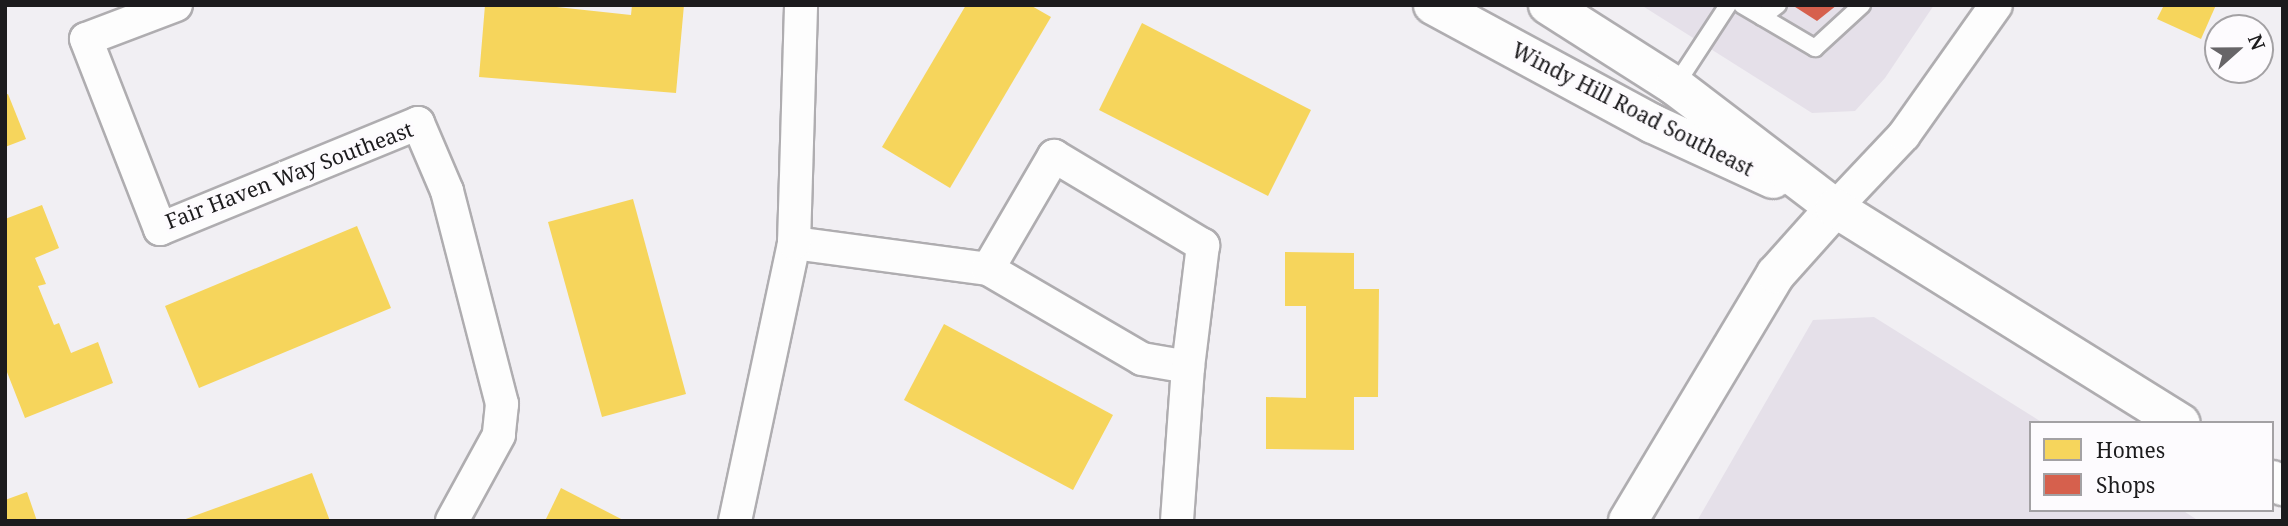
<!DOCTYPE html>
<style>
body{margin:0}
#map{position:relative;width:2288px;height:526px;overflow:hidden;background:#f1eff3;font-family:"Noto Serif",serif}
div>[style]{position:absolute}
.built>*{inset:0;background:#e5e0e9}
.homes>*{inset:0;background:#f6d55c}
.shops>*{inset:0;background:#d6604d}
.roads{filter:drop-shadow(2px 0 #afadb0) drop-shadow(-2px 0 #afadb0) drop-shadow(0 2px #afadb0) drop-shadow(0 -2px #afadb0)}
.service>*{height:16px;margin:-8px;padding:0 8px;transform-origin:8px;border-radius:8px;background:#fdfdfd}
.minor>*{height:32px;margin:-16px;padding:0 16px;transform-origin:16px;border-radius:16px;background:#fdfdfd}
.tertiary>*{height:38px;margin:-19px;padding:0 19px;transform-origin:19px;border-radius:19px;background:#fdfdfd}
.secondary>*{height:38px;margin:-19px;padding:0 19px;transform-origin:19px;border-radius:19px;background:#fdfdfd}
span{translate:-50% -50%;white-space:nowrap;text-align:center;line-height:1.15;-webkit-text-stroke:7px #fdfbfe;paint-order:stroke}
.street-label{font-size:21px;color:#1c1b1d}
.frame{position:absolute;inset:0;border:7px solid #1c1b1d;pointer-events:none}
.legend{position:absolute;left:2029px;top:421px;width:245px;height:91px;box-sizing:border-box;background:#fdfbfe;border:2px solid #a3a1a4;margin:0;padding:9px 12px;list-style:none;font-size:21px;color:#1c1b1d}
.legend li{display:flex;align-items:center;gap:14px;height:35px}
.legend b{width:35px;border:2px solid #a3a1a4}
.north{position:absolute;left:2204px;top:14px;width:70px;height:70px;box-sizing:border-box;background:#fdfbfe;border:2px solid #a3a1a4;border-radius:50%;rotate:69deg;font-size:19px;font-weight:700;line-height:28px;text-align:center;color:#1c1b1d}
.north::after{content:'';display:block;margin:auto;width:24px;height:32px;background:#676568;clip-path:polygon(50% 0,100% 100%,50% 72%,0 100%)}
</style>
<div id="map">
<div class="built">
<div style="clip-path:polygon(1641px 5px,1934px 5px,1885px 78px,1855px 111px,1812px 113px)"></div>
<div style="clip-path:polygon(1874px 317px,2043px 423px,2031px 423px,2031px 510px,2182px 510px,2199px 521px,1697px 521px,1813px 320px)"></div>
</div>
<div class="homes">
<div style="clip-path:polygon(485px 5px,538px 5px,631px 15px,632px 5px,684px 5px,676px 93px,479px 77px)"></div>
<div style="clip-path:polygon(966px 5px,1030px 5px,1051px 17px,950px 188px,882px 147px)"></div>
<div style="clip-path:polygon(2164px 5px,2216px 5px,2201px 39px,2157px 19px)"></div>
<div style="clip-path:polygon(1142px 23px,1311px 110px,1268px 196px,1099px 110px)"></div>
<div style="clip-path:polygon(8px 94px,26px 139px,5px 147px,5px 95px)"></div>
<div style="clip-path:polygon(633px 199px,686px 394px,602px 417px,548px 222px)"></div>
<div style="clip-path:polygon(42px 205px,59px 248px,35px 258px,46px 284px,38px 286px,54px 325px,59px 323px,71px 353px,98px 342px,113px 383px,25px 418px,5px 367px,5px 219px)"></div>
<div style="clip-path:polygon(357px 226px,391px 308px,199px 388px,165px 306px)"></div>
<div style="clip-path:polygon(1285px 252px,1354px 253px,1354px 289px,1379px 289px,1378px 397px,1354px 397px,1354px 450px,1266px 449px,1266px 397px,1306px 398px,1306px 306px,1285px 306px)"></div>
<div style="clip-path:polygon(944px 324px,1113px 415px,1073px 490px,904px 400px)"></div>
<div style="clip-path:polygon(312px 473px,330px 521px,183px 521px,183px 520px)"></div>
<div style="clip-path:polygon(561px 488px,625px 521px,545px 521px)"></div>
<div style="clip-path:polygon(27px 492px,37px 521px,5px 521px,5px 500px)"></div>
</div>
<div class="shops">
<div style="clip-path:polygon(1792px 5px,1837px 5px,1817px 21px)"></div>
</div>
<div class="roads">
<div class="service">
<div style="left:1742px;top:5px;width:85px;rotate:30.5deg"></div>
<div style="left:1815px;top:48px;width:64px;rotate:-42.5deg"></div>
<div style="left:1762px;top:17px;width:20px;rotate:-37deg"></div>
<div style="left:1675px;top:86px;width:97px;rotate:-56.8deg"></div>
</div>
<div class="minor">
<div style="left:176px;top:5px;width:96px;rotate:159.3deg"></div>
<div style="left:86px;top:39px;width:204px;rotate:68.7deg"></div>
<div style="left:160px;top:229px;width:279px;rotate:-22.3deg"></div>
<div style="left:418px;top:123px;width:74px;rotate:66.9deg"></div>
<div style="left:447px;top:191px;width:220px;rotate:75.5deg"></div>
<div style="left:502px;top:404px;width:31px;rotate:96deg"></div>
<div style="left:499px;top:435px;width:98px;rotate:118.7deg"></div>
<div style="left:1835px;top:208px;width:100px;rotate:-46.6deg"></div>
<div style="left:1904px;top:135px;width:159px;rotate:-54.7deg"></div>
<div style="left:794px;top:243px;width:196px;rotate:7.6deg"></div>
<div style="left:988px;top:269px;width:178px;rotate:30.3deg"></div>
<div style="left:1142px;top:359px;width:47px;rotate:9.9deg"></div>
<div style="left:1188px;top:367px;width:154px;rotate:94.1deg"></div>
<div style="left:988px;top:269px;width:131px;rotate:-59.7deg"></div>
<div style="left:1054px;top:156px;width:174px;rotate:30.9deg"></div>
<div style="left:1203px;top:245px;width:123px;rotate:97deg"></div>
<div style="left:735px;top:521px;width:284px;rotate:-78deg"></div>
<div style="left:794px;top:243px;width:238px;rotate:-88.3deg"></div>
</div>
<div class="tertiary">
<div style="left:1628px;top:521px;width:288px;rotate:-59.1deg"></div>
<div style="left:1776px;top:274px;width:89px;rotate:-48.2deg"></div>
</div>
<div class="secondary">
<div style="left:1433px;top:5px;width:250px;rotate:28.4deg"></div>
<div style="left:1653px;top:124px;width:132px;rotate:24.6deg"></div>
<div style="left:1548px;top:5px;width:151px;rotate:32.5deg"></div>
<div style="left:1675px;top:86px;width:201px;rotate:37.3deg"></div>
<div style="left:1835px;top:208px;width:407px;rotate:31.9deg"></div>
<div style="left:2272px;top:480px;width:13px;rotate:29deg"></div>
</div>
</div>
<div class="street-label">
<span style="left:1633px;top:109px;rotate:27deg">Windy Hill Road Southeast</span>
<span style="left:289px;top:175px;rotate:-21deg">Fair Haven Way Southeast</span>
</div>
<div class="frame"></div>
<ul class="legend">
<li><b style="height:19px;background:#f6d55c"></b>Homes</li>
<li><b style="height:19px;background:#d6604d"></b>Shops</li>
</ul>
<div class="north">N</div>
</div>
